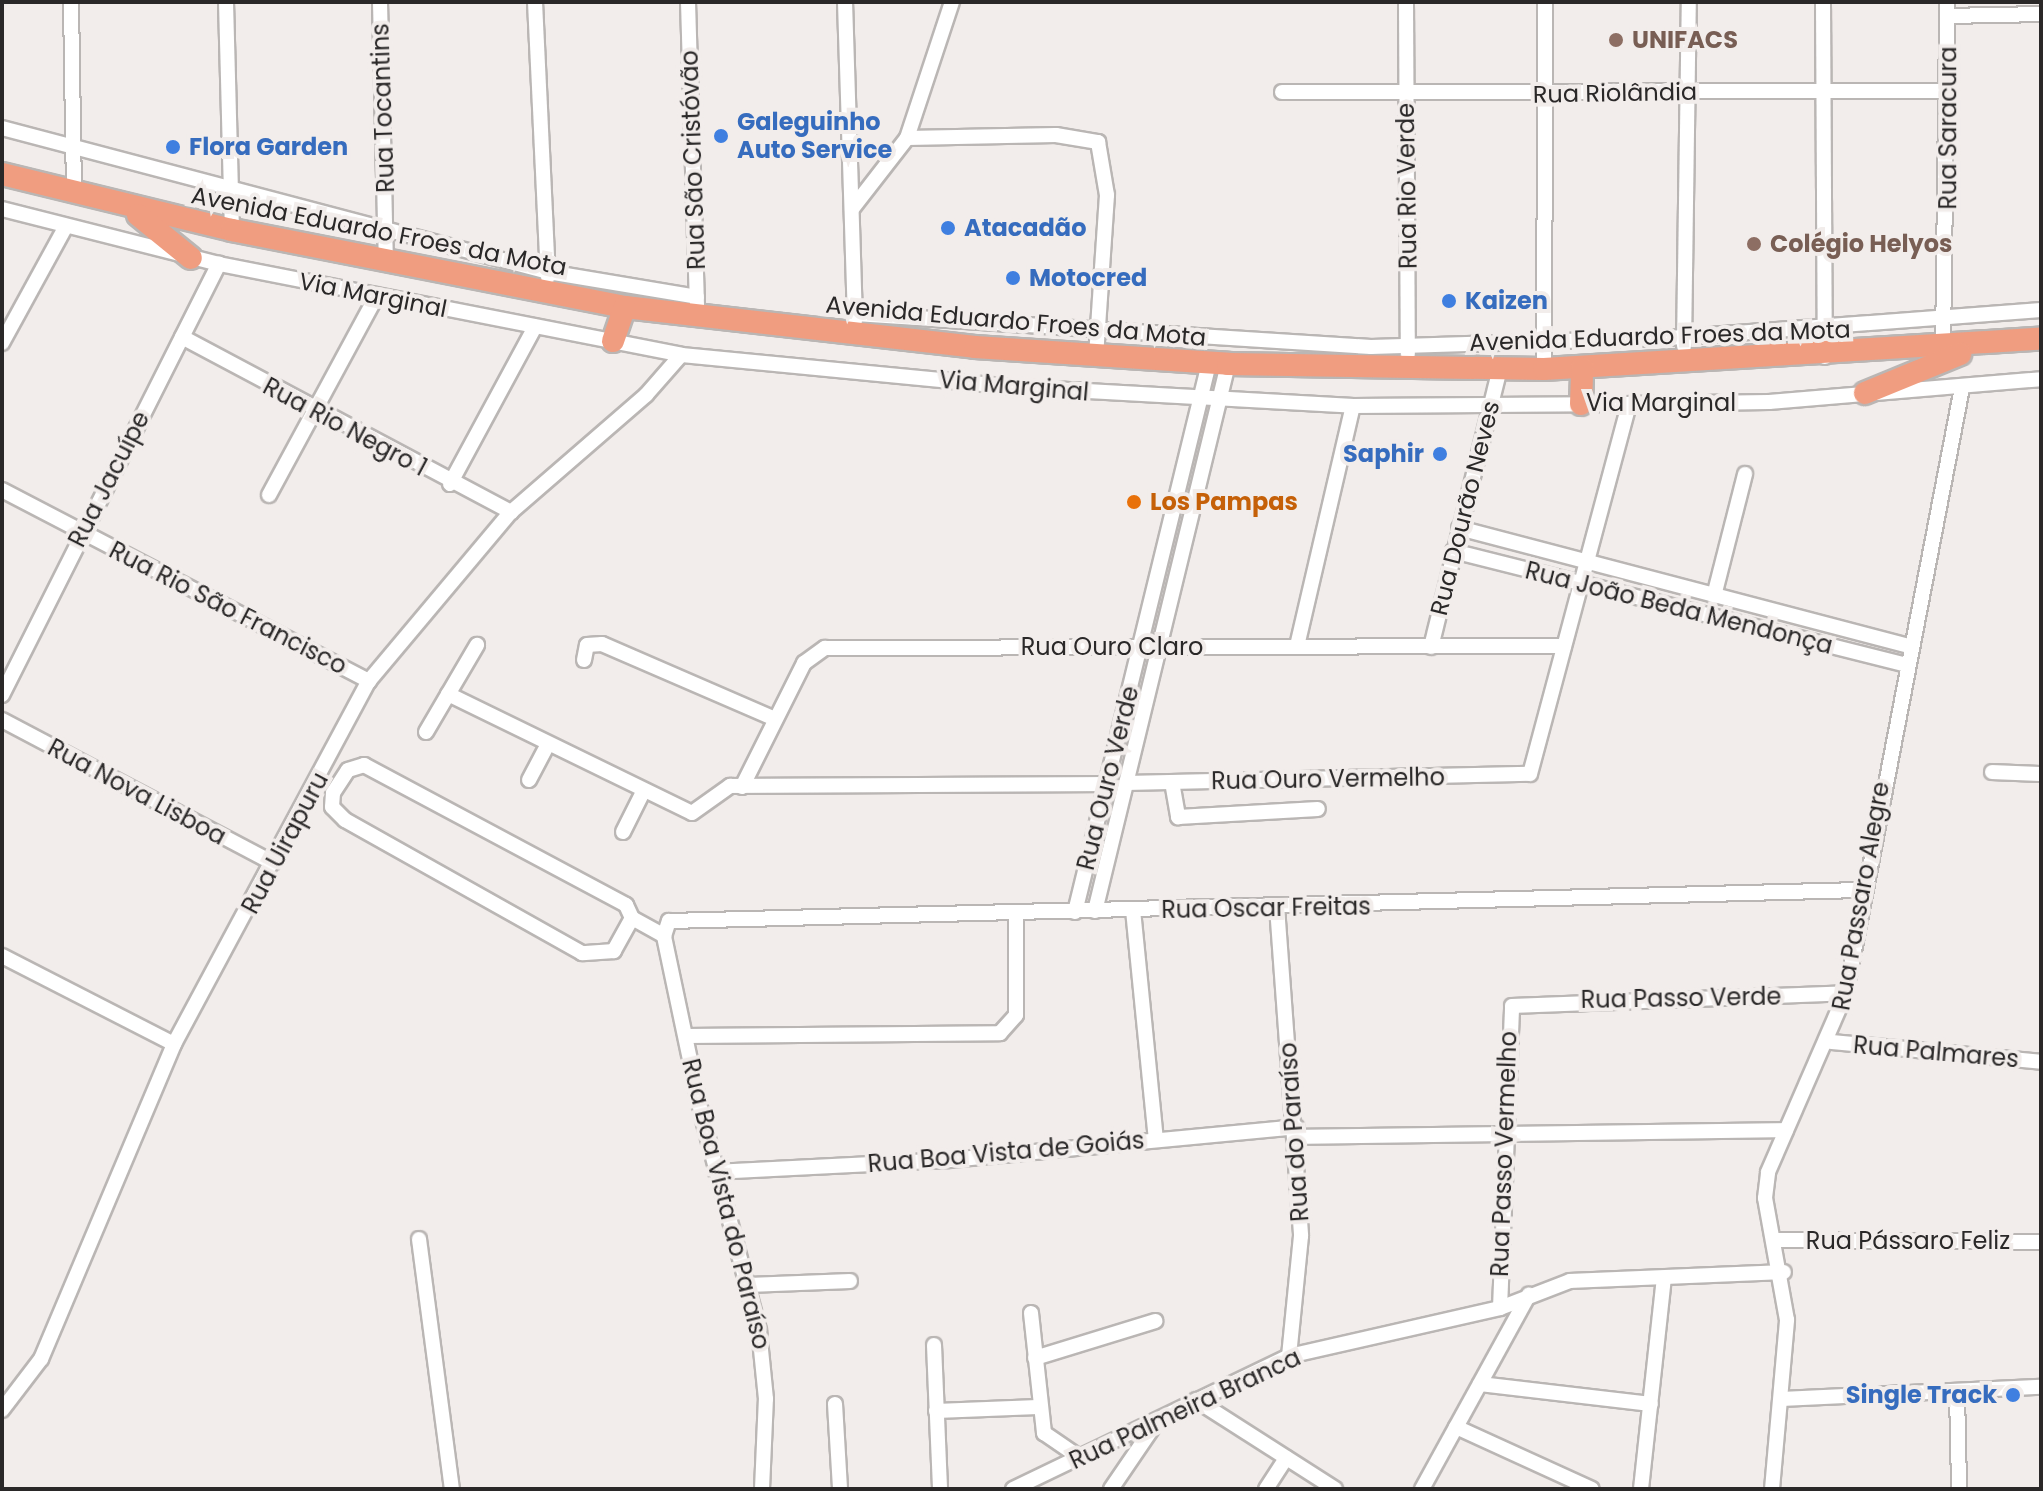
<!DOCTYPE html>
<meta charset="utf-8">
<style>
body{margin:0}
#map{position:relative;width:2043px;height:1491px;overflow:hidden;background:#f2edeb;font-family:Poppins,sans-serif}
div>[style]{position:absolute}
.roads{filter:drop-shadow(2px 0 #bab6b4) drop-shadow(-2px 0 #bab6b4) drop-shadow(0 2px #bab6b4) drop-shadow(0 -2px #bab6b4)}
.minor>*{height:14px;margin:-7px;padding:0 7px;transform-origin:7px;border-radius:7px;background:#fff}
.highway>*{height:22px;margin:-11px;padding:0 11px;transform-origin:11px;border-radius:11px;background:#f09d80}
.dots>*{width:22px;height:22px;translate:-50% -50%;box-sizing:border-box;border:4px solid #f2edeb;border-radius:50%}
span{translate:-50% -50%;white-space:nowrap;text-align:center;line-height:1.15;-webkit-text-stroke:8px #f2edeb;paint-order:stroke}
.education-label{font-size:24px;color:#785e54;font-weight:700}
.left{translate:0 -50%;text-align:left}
.street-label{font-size:24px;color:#2a2828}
.shop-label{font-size:24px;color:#366cbe;font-weight:700}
.right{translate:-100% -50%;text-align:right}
.food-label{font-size:24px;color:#c56008;font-weight:700}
.frame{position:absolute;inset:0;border:4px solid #2a2828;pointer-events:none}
</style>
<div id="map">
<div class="roads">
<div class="minor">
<div style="left:71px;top:2px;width:190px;rotate:89.1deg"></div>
<div style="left:226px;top:2px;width:228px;rotate:88.5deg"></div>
<div style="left:380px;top:2px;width:260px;rotate:88.7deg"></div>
<div style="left:535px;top:2px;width:275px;rotate:87.3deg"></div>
<div style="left:688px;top:2px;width:303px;rotate:88.3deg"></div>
<div style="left:845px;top:2px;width:319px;rotate:88.2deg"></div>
<div style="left:1406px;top:2px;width:352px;rotate:89.7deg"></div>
<div style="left:1823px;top:2px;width:355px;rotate:89.7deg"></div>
<div style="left:1947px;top:16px;width:94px;rotate:-1.2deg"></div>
<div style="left:1282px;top:92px;width:666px;rotate:-0.09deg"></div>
<div style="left:2px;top:128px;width:565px;rotate:14.77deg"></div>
<div style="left:548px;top:272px;width:151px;rotate:9.5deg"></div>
<div style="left:907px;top:138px;width:149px;rotate:-1.2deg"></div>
<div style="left:1056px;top:135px;width:43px;rotate:9.5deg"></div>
<div style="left:1098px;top:142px;width:54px;rotate:80.4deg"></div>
<div style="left:1107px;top:195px;width:161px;rotate:93.9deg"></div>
<div style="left:2px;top:209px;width:224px;rotate:14.2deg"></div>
<div style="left:219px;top:264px;width:471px;rotate:11.1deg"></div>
<div style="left:681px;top:355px;width:337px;rotate:5.5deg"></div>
<div style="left:1016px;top:387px;width:338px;rotate:3.2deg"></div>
<div style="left:1353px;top:406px;width:276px;rotate:-0.4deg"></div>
<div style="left:1629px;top:404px;width:140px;rotate:-0.8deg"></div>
<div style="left:1769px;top:402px;width:273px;rotate:-4.8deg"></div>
<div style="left:852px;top:209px;width:90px;rotate:-52.2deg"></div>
<div style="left:907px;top:138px;width:143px;rotate:-71.7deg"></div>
<div style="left:855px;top:314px;width:517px;rotate:3.66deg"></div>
<div style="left:1371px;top:347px;width:312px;rotate:-1.8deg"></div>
<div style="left:1683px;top:337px;width:359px;rotate:-4.3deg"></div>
<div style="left:182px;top:337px;width:373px;rotate:28deg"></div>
<div style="left:2px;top:343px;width:133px;rotate:-61.3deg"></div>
<div style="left:1684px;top:346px;width:344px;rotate:-89.2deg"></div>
<div style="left:1943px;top:349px;width:347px;rotate:-89.3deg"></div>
<div style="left:1544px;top:369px;width:367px;rotate:-89.8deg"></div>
<div style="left:450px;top:484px;width:179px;rotate:-61.6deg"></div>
<div style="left:2px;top:490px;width:414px;rotate:27.5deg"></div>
<div style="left:269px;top:495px;width:227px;rotate:-61.6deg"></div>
<div style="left:1459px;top:528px;width:466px;rotate:14.7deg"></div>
<div style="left:1453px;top:551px;width:467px;rotate:14.1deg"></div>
<div style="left:1714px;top:596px;width:126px;rotate:-75.7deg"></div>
<div style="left:1297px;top:646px;width:246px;rotate:-76.9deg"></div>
<div style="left:1431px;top:647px;width:286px;rotate:-76.1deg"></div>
<div style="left:584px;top:660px;width:15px;rotate:-79deg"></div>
<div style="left:587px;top:645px;width:15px;rotate:-4deg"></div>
<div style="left:602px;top:644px;width:189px;rotate:23.4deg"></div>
<div style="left:448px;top:694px;width:271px;rotate:26deg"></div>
<div style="left:692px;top:813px;width:47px;rotate:-35.4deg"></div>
<div style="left:730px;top:786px;width:376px;rotate:-0.3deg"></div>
<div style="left:2px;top:695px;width:483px;rotate:-63.3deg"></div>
<div style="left:2px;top:720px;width:306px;rotate:27.8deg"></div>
<div style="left:426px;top:732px;width:101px;rotate:-59.6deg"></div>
<div style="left:364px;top:765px;width:297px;rotate:28.1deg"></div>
<div style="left:626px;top:905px;width:14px;rotate:65deg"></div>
<div style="left:632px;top:918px;width:38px;rotate:119deg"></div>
<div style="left:614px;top:951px;width:32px;rotate:176deg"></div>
<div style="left:582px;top:953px;width:272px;rotate:-150.7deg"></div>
<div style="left:345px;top:820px;width:18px;rotate:-135deg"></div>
<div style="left:332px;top:807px;width:14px;rotate:-86deg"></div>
<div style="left:333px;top:793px;width:27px;rotate:-57deg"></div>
<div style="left:348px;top:770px;width:17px;rotate:-17deg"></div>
<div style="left:1992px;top:772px;width:49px;rotate:2.3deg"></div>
<div style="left:529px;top:780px;width:41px;rotate:-62.2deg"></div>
<div style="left:1172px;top:782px;width:36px;rotate:80deg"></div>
<div style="left:1178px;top:817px;width:140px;rotate:-3.3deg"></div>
<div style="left:1126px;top:783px;width:404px;rotate:-1.3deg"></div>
<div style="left:1530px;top:774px;width:383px;rotate:-75deg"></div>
<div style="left:742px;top:787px;width:139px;rotate:-63.4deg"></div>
<div style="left:804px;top:663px;width:26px;rotate:-36deg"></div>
<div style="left:825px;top:648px;width:739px;rotate:-0.16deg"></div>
<div style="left:623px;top:832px;width:42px;rotate:-63.4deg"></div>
<div style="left:1277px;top:907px;width:330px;rotate:85.8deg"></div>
<div style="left:1301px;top:1236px;width:121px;rotate:95.7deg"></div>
<div style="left:1133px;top:910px;width:230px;rotate:84.3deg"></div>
<div style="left:1095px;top:911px;width:563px;rotate:-76.33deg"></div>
<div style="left:1075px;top:912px;width:565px;rotate:-76.28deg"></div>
<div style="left:632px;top:918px;width:37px;rotate:29deg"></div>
<div style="left:2px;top:956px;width:193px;rotate:27.1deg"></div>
<div style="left:686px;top:1036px;width:314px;rotate:-0.5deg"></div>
<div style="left:1000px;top:1033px;width:24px;rotate:-48deg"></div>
<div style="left:1016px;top:1015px;width:102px;rotate:-90deg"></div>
<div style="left:1831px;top:1042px;width:211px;rotate:5.4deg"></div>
<div style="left:1296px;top:1137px;width:490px;rotate:-0.8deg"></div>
<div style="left:716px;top:1172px;width:233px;rotate:-2.9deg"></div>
<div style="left:949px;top:1160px;width:349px;rotate:-5.4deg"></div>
<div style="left:419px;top:1239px;width:252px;rotate:82.5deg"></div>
<div style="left:1775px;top:1240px;width:266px;rotate:0.4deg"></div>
<div style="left:749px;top:1285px;width:101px;rotate:-2.3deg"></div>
<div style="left:1500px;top:1308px;width:302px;rotate:-87.7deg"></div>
<div style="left:1512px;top:1006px;width:334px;rotate:-2.2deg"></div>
<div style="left:1031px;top:1313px;width:121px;rotate:83.8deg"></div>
<div style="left:1044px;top:1433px;width:42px;rotate:34.4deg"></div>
<div style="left:934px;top:1345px;width:144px;rotate:87.6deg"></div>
<div style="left:1035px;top:1358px;width:126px;rotate:-17.1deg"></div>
<div style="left:1480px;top:1384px;width:172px;rotate:6.7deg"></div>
<div style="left:1957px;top:1391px;width:98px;rotate:88.8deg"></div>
<div style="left:1783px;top:1399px;width:258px;rotate:-2.7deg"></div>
<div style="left:1196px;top:1400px;width:165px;rotate:32.6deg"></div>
<div style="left:835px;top:1404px;width:85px;rotate:86.6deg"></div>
<div style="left:2px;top:1410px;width:64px;rotate:-52.6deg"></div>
<div style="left:41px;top:1359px;width:342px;rotate:-67.1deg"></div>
<div style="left:174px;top:1044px;width:412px;rotate:-61.8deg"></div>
<div style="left:369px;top:681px;width:221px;rotate:-50deg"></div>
<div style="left:511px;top:512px;width:179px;rotate:-40.9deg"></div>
<div style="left:646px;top:395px;width:53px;rotate:-48.8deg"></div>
<div style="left:936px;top:1411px;width:102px;rotate:-2.2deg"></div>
<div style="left:1456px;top:1427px;width:149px;rotate:24.5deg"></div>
<div style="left:762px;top:1489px;width:90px;rotate:-87.5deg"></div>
<div style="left:766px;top:1399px;width:69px;rotate:-95.8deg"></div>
<div style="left:759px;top:1330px;width:226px;rotate:-104.9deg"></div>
<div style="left:701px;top:1112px;width:180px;rotate:-101.9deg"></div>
<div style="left:664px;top:936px;width:16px;rotate:-72deg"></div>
<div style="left:669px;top:921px;width:1195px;rotate:-1.49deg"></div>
<div style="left:1013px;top:1489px;width:306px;rotate:-25.7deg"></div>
<div style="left:1289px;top:1356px;width:216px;rotate:-12.8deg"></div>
<div style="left:1500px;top:1308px;width:75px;rotate:-21.1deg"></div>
<div style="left:1570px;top:1281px;width:214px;rotate:-2.4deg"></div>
<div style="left:1111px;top:1489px;width:80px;rotate:-55.7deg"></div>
<div style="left:1266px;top:1489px;width:37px;rotate:-57deg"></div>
<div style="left:1422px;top:1489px;width:222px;rotate:-61.2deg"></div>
<div style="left:1641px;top:1489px;width:212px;rotate:-83.8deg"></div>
<div style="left:1772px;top:1489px;width:170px;rotate:-84.9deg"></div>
<div style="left:1787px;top:1320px;width:124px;rotate:-100.2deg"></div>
<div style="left:1765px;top:1198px;width:26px;rotate:-83deg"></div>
<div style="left:1768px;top:1172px;width:195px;rotate:-66.5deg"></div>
<div style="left:1846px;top:993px;width:616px;rotate:-79.15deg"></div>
</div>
<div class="highway">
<div style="left:2px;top:174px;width:237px;rotate:13.7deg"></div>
<div style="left:232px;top:230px;width:400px;rotate:11.1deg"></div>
<div style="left:625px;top:307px;width:352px;rotate:6.5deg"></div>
<div style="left:975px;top:347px;width:254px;rotate:3.8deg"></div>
<div style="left:1228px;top:364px;width:316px;rotate:0.9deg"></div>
<div style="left:1544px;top:369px;width:498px;rotate:-3.5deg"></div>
<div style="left:138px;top:215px;width:68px;rotate:39.1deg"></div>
<div style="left:613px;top:341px;width:36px;rotate:-71deg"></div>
<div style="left:1865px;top:393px;width:103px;rotate:-22.3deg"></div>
<div style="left:1581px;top:404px;width:36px;rotate:-88deg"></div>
</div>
</div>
<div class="dots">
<div style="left:1616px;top:40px;background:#8d6e63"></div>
<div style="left:721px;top:136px;background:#3f7fe0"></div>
<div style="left:173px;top:147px;background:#3f7fe0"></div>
<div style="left:948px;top:228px;background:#3f7fe0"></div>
<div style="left:1754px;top:244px;background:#8d6e63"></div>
<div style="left:1013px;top:278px;background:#3f7fe0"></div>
<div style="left:1449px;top:301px;background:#3f7fe0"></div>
<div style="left:1440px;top:454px;background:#3f7fe0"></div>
<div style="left:1134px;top:502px;background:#e8710a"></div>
<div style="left:2013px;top:1395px;background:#3f7fe0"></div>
</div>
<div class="education-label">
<span class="left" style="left:1632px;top:40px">UNIFACS</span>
<span class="left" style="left:1770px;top:244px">Colégio Helyos</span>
</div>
<div class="street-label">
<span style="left:1615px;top:93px;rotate:-1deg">Rua Riolândia</span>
<span style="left:383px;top:108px;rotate:-92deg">Rua Tocantins</span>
<span style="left:1948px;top:128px;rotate:-90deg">Rua Saracura</span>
<span style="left:693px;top:160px;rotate:-92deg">Rua São Cristóvão</span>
<span style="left:1407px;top:186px;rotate:-91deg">Rua Rio Verde</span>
<span style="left:379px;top:231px;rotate:11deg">Avenida Eduardo Froes da Mota</span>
<span style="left:373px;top:295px;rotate:11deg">Via Marginal</span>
<span style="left:1016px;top:321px;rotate:5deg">Avenida Eduardo Froes da Mota</span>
<span style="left:1660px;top:336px;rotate:-2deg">Avenida Eduardo Froes da Mota</span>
<span style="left:1014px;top:386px;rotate:5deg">Via Marginal</span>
<span style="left:1661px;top:403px">Via Marginal</span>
<span style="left:345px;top:427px;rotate:28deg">Rua Rio Negro 1</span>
<span style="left:109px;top:479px;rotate:-63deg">Rua Jacuípe</span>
<span style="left:1465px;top:508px;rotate:-76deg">Rua Dourão Neves</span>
<span style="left:228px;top:608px;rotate:27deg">Rua Rio São Francisco</span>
<span style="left:1679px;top:608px;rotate:14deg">Rua João Beda Mendonça</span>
<span style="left:1112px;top:647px">Rua Ouro Claro</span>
<span style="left:1108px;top:778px;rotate:-76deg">Rua Ouro Verde</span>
<span style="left:1328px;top:779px;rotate:-1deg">Rua Ouro Vermelho</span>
<span style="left:137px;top:792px;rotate:28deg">Rua Nova Lisboa</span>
<span style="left:285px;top:843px;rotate:-62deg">Rua Uirapuru</span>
<span style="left:1861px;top:896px;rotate:-80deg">Rua Passaro Alegre</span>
<span style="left:1266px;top:908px;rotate:-1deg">Rua Oscar Freitas</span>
<span style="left:1681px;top:998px;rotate:-1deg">Rua Passo Verde</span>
<span style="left:1936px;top:1052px;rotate:5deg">Rua Palmares</span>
<span style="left:1294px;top:1132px;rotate:-94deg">Rua do Paraíso</span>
<span style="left:1006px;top:1152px;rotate:-5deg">Rua Boa Vista de Goiás</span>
<span style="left:1504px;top:1154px;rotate:-88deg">Rua Passo Vermelho</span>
<span style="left:726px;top:1204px;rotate:76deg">Rua Boa Vista do Paraíso</span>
<span style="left:1908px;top:1241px">Rua Pássaro Feliz</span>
<span style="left:1185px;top:1409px;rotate:-25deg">Rua Palmeira Branca</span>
</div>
<div class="shop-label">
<span class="left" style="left:737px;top:136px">Galeguinho<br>Auto Service</span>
<span class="left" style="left:189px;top:147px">Flora Garden</span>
<span class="left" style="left:964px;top:228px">Atacadão</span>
<span class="left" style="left:1029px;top:278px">Motocred</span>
<span class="left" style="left:1465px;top:301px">Kaizen</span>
<span class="right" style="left:1424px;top:454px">Saphir</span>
<span class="right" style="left:1997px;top:1395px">Single Track</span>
</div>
<div class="food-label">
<span class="left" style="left:1150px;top:502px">Los Pampas</span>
</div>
<div class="frame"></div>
</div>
